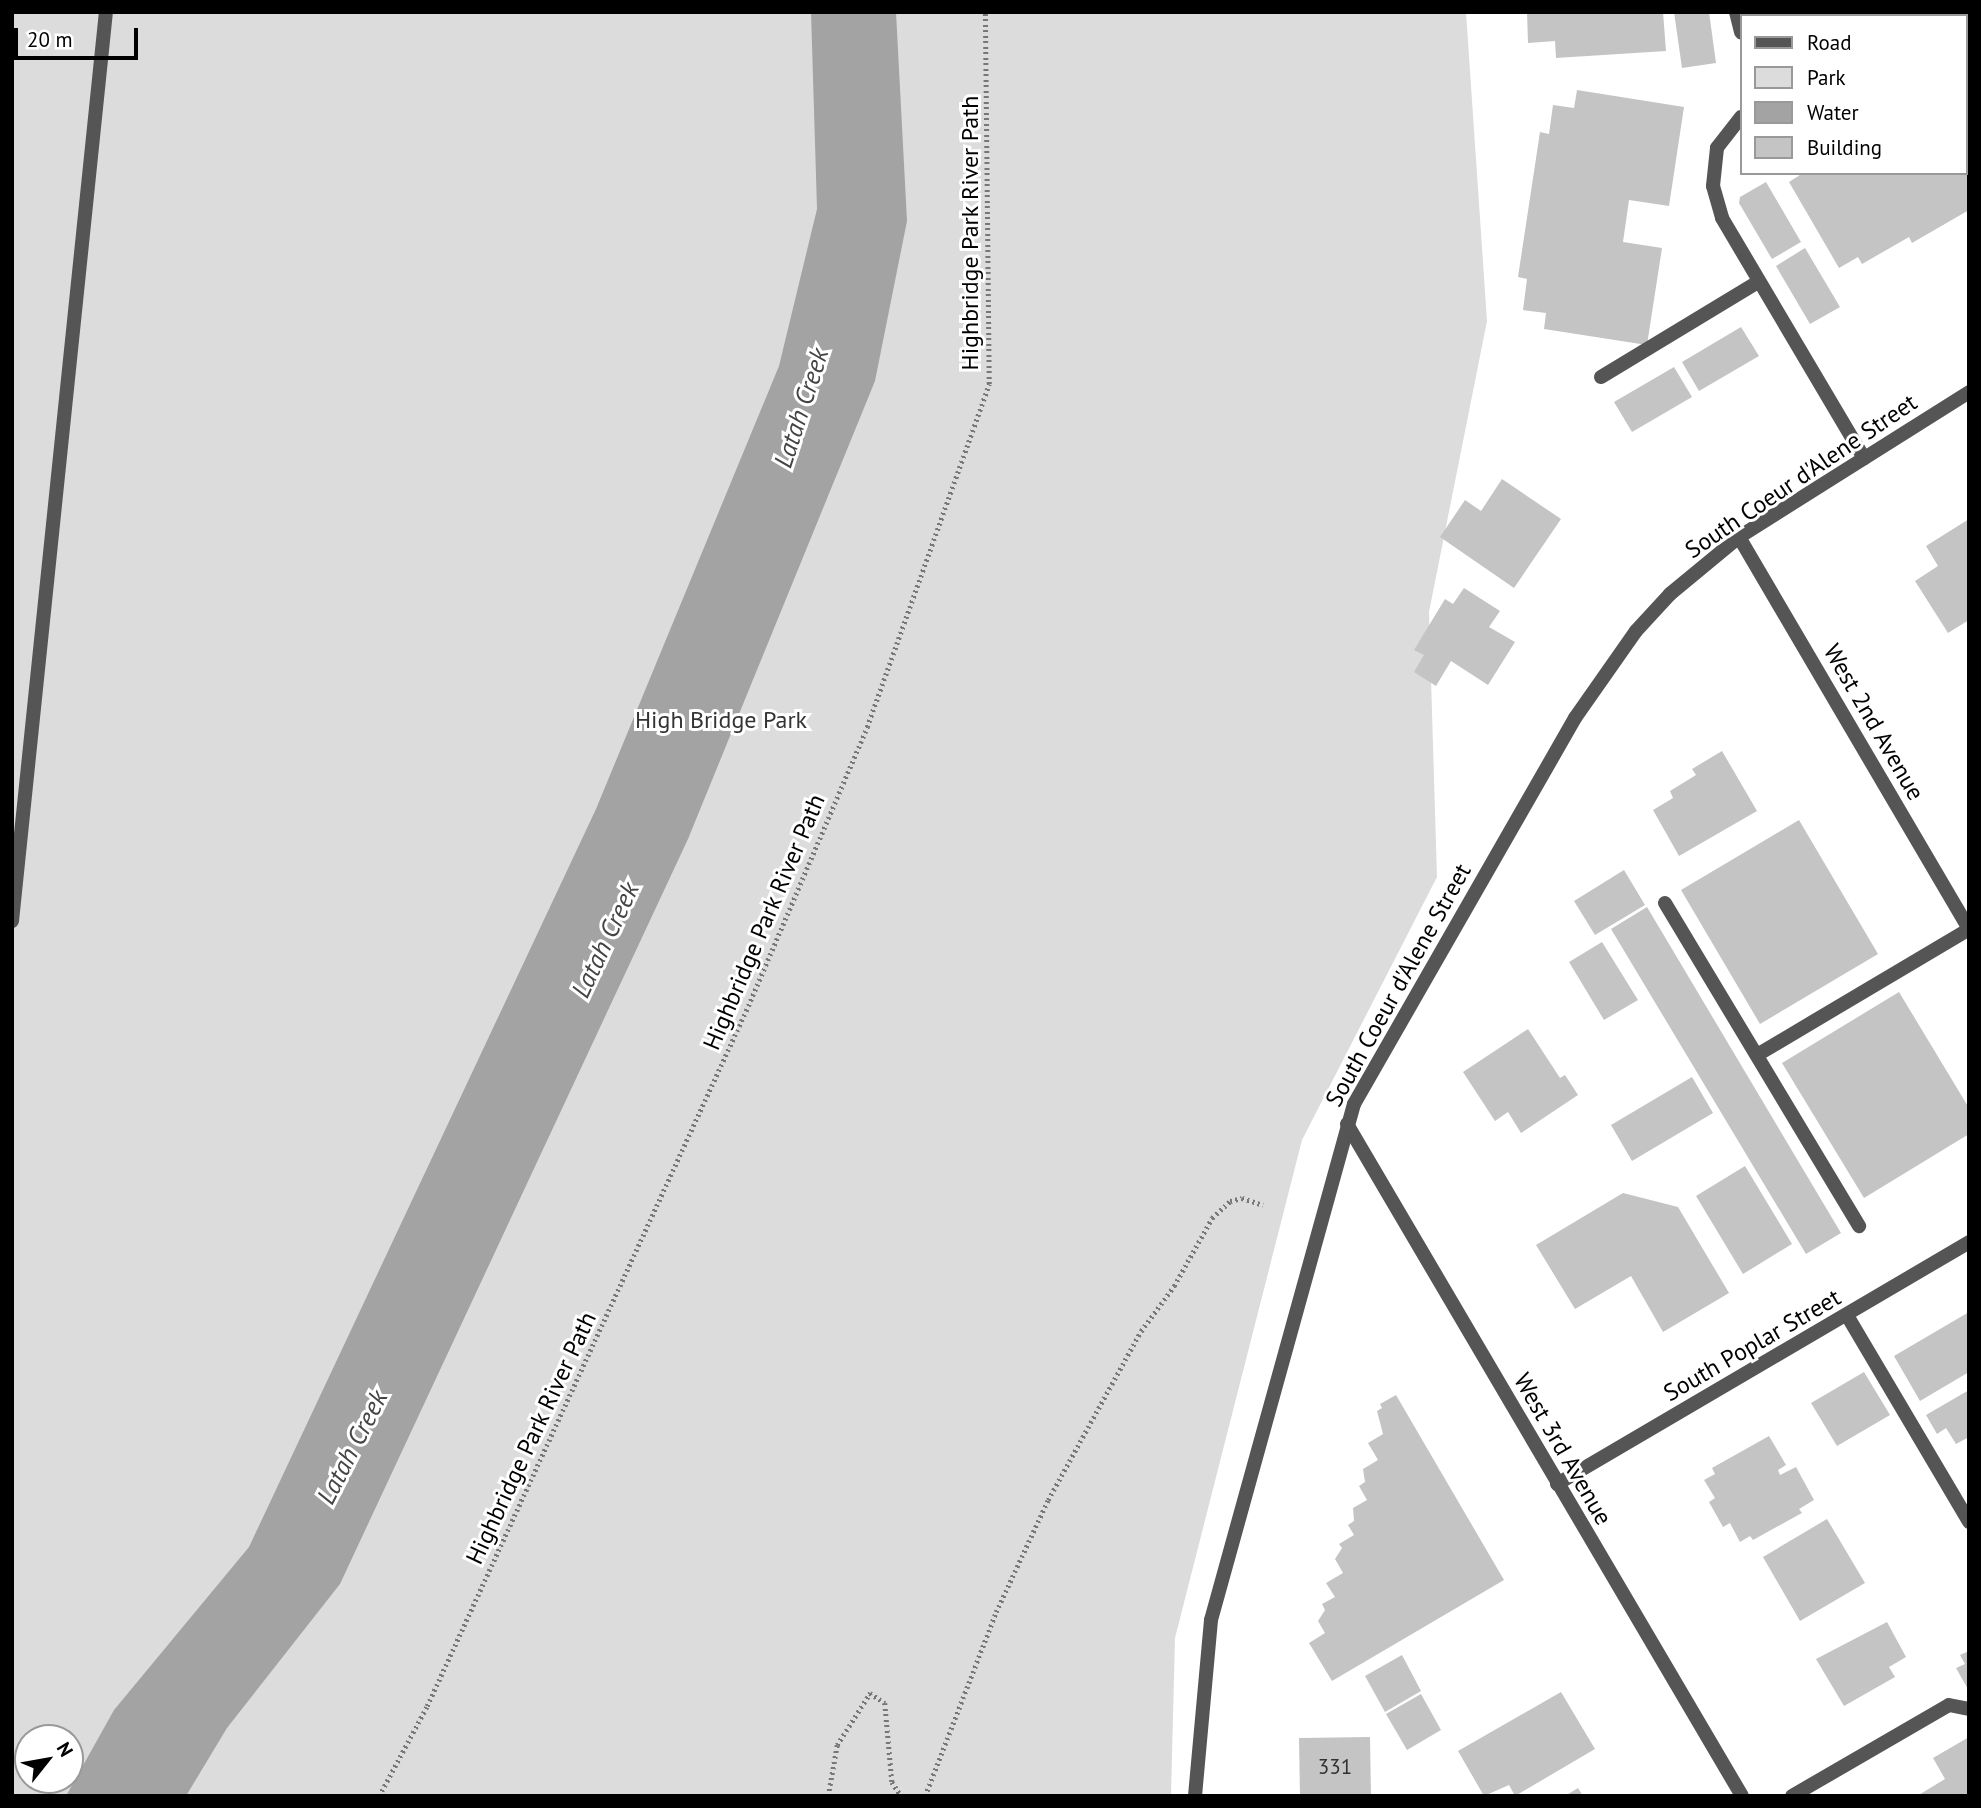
<!DOCTYPE html>
<style>
body{margin:0}
#map{position:relative;width:1981px;height:1808px;overflow:hidden;background:#fff;font-family:"PT Sans",sans-serif}
div>[style]{position:absolute}
.green>*{inset:0;background:#dcdcdc}
.water>*{inset:0;background:#a3a3a3}
.building>*{inset:0;background:#c4c4c4}
.path>*{height:4.5px;margin-top:-2.25px;transform-origin:0;background:repeating-linear-gradient(90deg,#777 0 2px,transparent 0 5.5px)}
.service>*{height:14px;margin:-7px;padding:0 7px;transform-origin:7px;border-radius:7px;background:#555}
.minor>*{height:14px;margin:-7px;padding:0 7px;transform-origin:7px;border-radius:7px;background:#555}
span{translate:-50% -50%;white-space:nowrap;text-align:center;line-height:1.15;-webkit-text-stroke:6px #fff;paint-order:stroke}
.number-label{font-size:21px;color:#313131}
.number-label span{-webkit-text-stroke-width:0}
.street-label{font-size:24px;color:#000}
.park-label{font-size:24px;color:#333}
.water-label{font-size:26px;color:#444;font-style:italic}
.frame{position:absolute;inset:0;border:14px solid #000;pointer-events:none}
.legend{position:absolute;left:1740px;top:14px;width:228px;height:161px;box-sizing:border-box;background:#fff;border:2px solid #999;margin:0;padding:9px 12px;list-style:none;font-size:21px;color:#000}
.legend li{display:flex;align-items:center;gap:14px;height:35px}
.legend b{width:35px;border:2px solid #999}
.north{position:absolute;left:14px;top:1724px;width:70px;height:70px;box-sizing:border-box;background:#fff;border:2px solid #999;border-radius:50%;rotate:59deg;font-size:19px;font-weight:700;line-height:28px;text-align:center;color:#000}
.north::after{content:'';display:block;margin:auto;width:24px;height:32px;background:#000;clip-path:polygon(50% 0,100% 100%,50% 72%,0 100%)}
.scale{position:absolute;left:14px;top:28px;width:124px;height:32px;box-sizing:border-box;border:4px solid #000;border-top:0;padding-left:9px;font-size:21px;line-height:24px;white-space:nowrap;color:#000;-webkit-text-stroke:5px #fff;paint-order:stroke}
</style>
<div id="map">
<div class="green">
<div style="clip-path:polygon(evenodd,12px 12px,1466px 12px,1487px 321px,1429px 612px,1437px 877px,1302px 1140px,1175px 1638px,1171px 1796px,12px 1796px,12px 12px,28px 1738px,70px 1738px,70px 1780px,28px 1780px,28px 1738px)"></div>
</div>
<div class="water">
<div style="clip-path:polygon(811px 12px,896px 12px,907px 221px,875px 381px,688px 839px,340px 1584px,227px 1728px,186px 1796px,66px 1796px,114px 1710px,249px 1547px,596px 809px,779px 366px,817px 209px)"></div>
</div>
<div class="building">
<div style="clip-path:polygon(1527px 12px,1663px 12px,1666px 51px,1556px 58px,1555px 41px,1528px 43px)"></div>
<div style="clip-path:polygon(1674px 12px,1709px 12px,1716px 63px,1682px 68px)"></div>
<div style="clip-path:polygon(1969px 76px,1969px 210px,1912px 243px,1909px 237px,1862px 264px,1858px 257px,1839px 268px,1789px 182px,1803px 173px,1965px 173px)"></div>
<div style="clip-path:polygon(1577px 90px,1684px 107px,1669px 206px,1629px 200px,1623px 242px,1662px 248px,1647px 345px,1544px 329px,1546px 313px,1523px 310px,1527px 279px,1518px 277px,1540px 132px,1549px 134px,1553px 105px,1574px 108px)"></div>
<div style="clip-path:polygon(1766px 182px,1801px 242px,1772px 259px,1739px 203px,1740px 197px)"></div>
<div style="clip-path:polygon(1805px 248px,1840px 307px,1810px 324px,1776px 266px)"></div>
<div style="clip-path:polygon(1741px 327px,1759px 356px,1699px 391px,1682px 362px)"></div>
<div style="clip-path:polygon(1674px 367px,1692px 397px,1632px 432px,1614px 402px)"></div>
<div style="clip-path:polygon(1502px 479px,1561px 519px,1514px 588px,1440px 537px,1465px 500px,1481px 511px)"></div>
<div style="clip-path:polygon(1969px 519px,1969px 620px,1948px 633px,1915px 581px,1938px 566px,1926px 546px)"></div>
<div style="clip-path:polygon(1464px 588px,1500px 611px,1489px 627px,1515px 642px,1488px 685px,1451px 661px,1436px 686px,1414px 672px,1424px 655px,1414px 650px,1445px 599px,1453px 604px)"></div>
<div style="clip-path:polygon(1722px 751px,1757px 811px,1679px 856px,1653px 810px,1673px 798px,1670px 791px,1696px 775px,1692px 769px)"></div>
<div style="clip-path:polygon(1799px 820px,1878px 954px,1760px 1024px,1681px 890px)"></div>
<div style="clip-path:polygon(1624px 870px,1645px 905px,1595px 935px,1574px 901px)"></div>
<div style="clip-path:polygon(1647px 907px,1841px 1233px,1806px 1254px,1611px 929px)"></div>
<div style="clip-path:polygon(1602px 942px,1638px 1000px,1604px 1020px,1569px 962px)"></div>
<div style="clip-path:polygon(1899px 992px,1969px 1108px,1969px 1134px,1864px 1198px,1782px 1063px)"></div>
<div style="clip-path:polygon(1528px 1029px,1560px 1078px,1565px 1075px,1578px 1095px,1521px 1133px,1508px 1112px,1495px 1121px,1463px 1072px)"></div>
<div style="clip-path:polygon(1692px 1077px,1713px 1113px,1632px 1161px,1611px 1125px)"></div>
<div style="clip-path:polygon(1745px 1166px,1792px 1244px,1743px 1274px,1696px 1196px)"></div>
<div style="clip-path:polygon(1623px 1193px,1678px 1207px,1729px 1293px,1663px 1332px,1631px 1276px,1575px 1309px,1536px 1245px)"></div>
<div style="clip-path:polygon(1969px 1312px,1969px 1372px,1920px 1401px,1894px 1356px)"></div>
<div style="clip-path:polygon(1864px 1372px,1890px 1415px,1837px 1446px,1811px 1403px)"></div>
<div style="clip-path:polygon(1969px 1390px,1969px 1437px,1956px 1444px,1946px 1428px,1937px 1434px,1926px 1415px)"></div>
<div style="clip-path:polygon(1396px 1395px,1504px 1580px,1332px 1681px,1309px 1643px,1325px 1633px,1318px 1621px,1325px 1610px,1322px 1604px,1335px 1597px,1326px 1583px,1343px 1573px,1335px 1559px,1342px 1548px,1339px 1544px,1354px 1535px,1348px 1525px,1354px 1521px,1353px 1508px,1367px 1500px,1359px 1486px,1365px 1482px,1363px 1469px,1378px 1460px,1368px 1443px,1383px 1434px,1377px 1411px,1382px 1408px,1380px 1404px)"></div>
<div style="clip-path:polygon(1769px 1436px,1786px 1465px,1778px 1470px,1780px 1475px,1796px 1467px,1814px 1500px,1799px 1509px,1802px 1513px,1753px 1540px,1750px 1536px,1740px 1542px,1730px 1523px,1723px 1527px,1709px 1502px,1715px 1498px,1704px 1480px,1715px 1474px,1712px 1468px)"></div>
<div style="clip-path:polygon(1827px 1519px,1865px 1583px,1800px 1621px,1763px 1557px)"></div>
<div style="clip-path:polygon(1887px 1622px,1906px 1657px,1889px 1667px,1895px 1677px,1844px 1706px,1816px 1659px)"></div>
<div style="clip-path:polygon(1969px 1651px,1969px 1691px,1956px 1668px,1965px 1664px,1960px 1655px)"></div>
<div style="clip-path:polygon(1402px 1655px,1421px 1691px,1385px 1712px,1365px 1676px)"></div>
<div style="clip-path:polygon(1561px 1692px,1595px 1749px,1515px 1796px,1509px 1785px,1484px 1796px,1458px 1751px)"></div>
<div style="clip-path:polygon(1421px 1694px,1441px 1730px,1407px 1750px,1386px 1714px)"></div>
<div style="clip-path:polygon(1370px 1737px,1371px 1796px,1300px 1796px,1299px 1738px)"></div>
<div style="clip-path:polygon(1969px 1737px,1969px 1796px,1917px 1796px,1945px 1779px,1933px 1758px)"></div>
<div style="clip-path:polygon(1578px 1788px,1583px 1796px,1565px 1796px)"></div>
</div>
<div class="path">
<div style="left:379px;top:1796px;width:102px;rotate:-61.9deg"></div>
<div style="left:427px;top:1706px;width:765px;rotate:-65.35deg"></div>
<div style="left:746px;top:1011px;width:309px;rotate:-66.9deg"></div>
<div style="left:867px;top:727px;width:364px;rotate:-70.4deg"></div>
<div style="left:989px;top:384px;width:372px;rotate:-90.6deg"></div>
<div style="left:828px;top:1796px;width:52px;rotate:-80deg"></div>
<div style="left:837px;top:1745px;width:62px;rotate:-57.6deg"></div>
<div style="left:870px;top:1693px;width:18px;rotate:34deg"></div>
<div style="left:885px;top:1703px;width:79px;rotate:84.9deg"></div>
<div style="left:892px;top:1782px;width:17px;rotate:57deg"></div>
<div style="left:925px;top:1796px;width:197px;rotate:-68.9deg"></div>
<div style="left:996px;top:1612px;width:123px;rotate:-65.1deg"></div>
<div style="left:1048px;top:1500px;width:193px;rotate:-61.2deg"></div>
<div style="left:1141px;top:1331px;width:56px;rotate:-53.7deg"></div>
<div style="left:1174px;top:1286px;width:78px;rotate:-60.8deg"></div>
<div style="left:1212px;top:1218px;width:25px;rotate:-43deg"></div>
<div style="left:1230px;top:1201px;width:12px;rotate:-14deg"></div>
<div style="left:1242px;top:1198px;width:22px;rotate:18deg"></div>
</div>
<div class="service">
<div style="left:1736px;top:12px;width:21px;rotate:76deg"></div>
<div style="left:1965px;top:31px;width:4px"></div>
<div style="left:1741px;top:117px;width:39px;rotate:128deg"></div>
<div style="left:1717px;top:148px;width:38px;rotate:96deg"></div>
<div style="left:1713px;top:186px;width:33px;rotate:74deg"></div>
<div style="left:1722px;top:218px;width:279px;rotate:59.4deg"></div>
<div style="left:1601px;top:377px;width:184px;rotate:-31.2deg"></div>
<div style="left:1665px;top:903px;width:377px;rotate:59deg"></div>
<div style="left:12px;top:921px;width:914px;rotate:-84.1deg"></div>
<div style="left:1757px;top:1055px;width:247px;rotate:-30.7deg"></div>
<div style="left:1848px;top:1317px;width:238px;rotate:59.4deg"></div>
<div style="left:1792px;top:1796px;width:181px;rotate:-30.1deg"></div>
<div style="left:1949px;top:1705px;width:20px;rotate:11deg"></div>
</div>
<div class="minor">
<div style="left:1739px;top:537px;width:454px;rotate:59.6deg"></div>
<div style="left:1347px;top:1124px;width:779px;rotate:59.55deg"></div>
<div style="left:1557px;top:1484px;width:478px;rotate:-30.4deg"></div>
<div style="left:1195px;top:1796px;width:177px;rotate:-84.8deg"></div>
<div style="left:1211px;top:1620px;width:535px;rotate:-74.51deg"></div>
<div style="left:1354px;top:1104px;width:445px;rotate:-60.2deg"></div>
<div style="left:1575px;top:718px;width:106px;rotate:-55deg"></div>
<div style="left:1636px;top:631px;width:50px;rotate:-47.4deg"></div>
<div style="left:1670px;top:594px;width:89px;rotate:-39.6deg"></div>
<div style="left:1739px;top:537px;width:272px;rotate:-32.2deg"></div>
</div>
<div class="number-label">
<span style="left:1335px;top:1767px">331</span>
</div>
<div class="street-label">
<span style="left:970px;top:233px;rotate:-90deg">Highbridge Park River Path</span>
<span style="left:1801px;top:476px;rotate:-34deg">South Coeur d'Alene Street</span>
<span style="left:1874px;top:722px;rotate:60deg">West 2nd Avenue</span>
<span style="left:764px;top:922px;rotate:-67deg">Highbridge Park River Path</span>
<span style="left:1398px;top:985px;rotate:-61deg">South Coeur d'Alene Street</span>
<span style="left:1752px;top:1345px;rotate:-30deg">South Poplar Street</span>
<span style="left:531px;top:1438px;rotate:-65deg">Highbridge Park River Path</span>
<span style="left:1563px;top:1449px;rotate:60deg">West 3rd Avenue</span>
</div>
<div class="park-label">
<span style="left:721px;top:720px">High Bridge Park</span>
</div>
<div class="water-label">
<span style="left:801px;top:408px;rotate:-72deg">Latah Creek</span>
<span style="left:605px;top:940px;rotate:-65deg">Latah Creek</span>
<span style="left:352px;top:1447px;rotate:-63deg">Latah Creek</span>
</div>
<div class="frame"></div>
<ul class="legend">
<li><b style="height:9px;background:#555"></b>Road</li>
<li><b style="height:19px;background:#dcdcdc"></b>Park</li>
<li><b style="height:19px;background:#a3a3a3"></b>Water</li>
<li><b style="height:19px;background:#c4c4c4"></b>Building</li>
</ul>
<div class="north">N</div>
<div class="scale">20 m</div>
</div>
